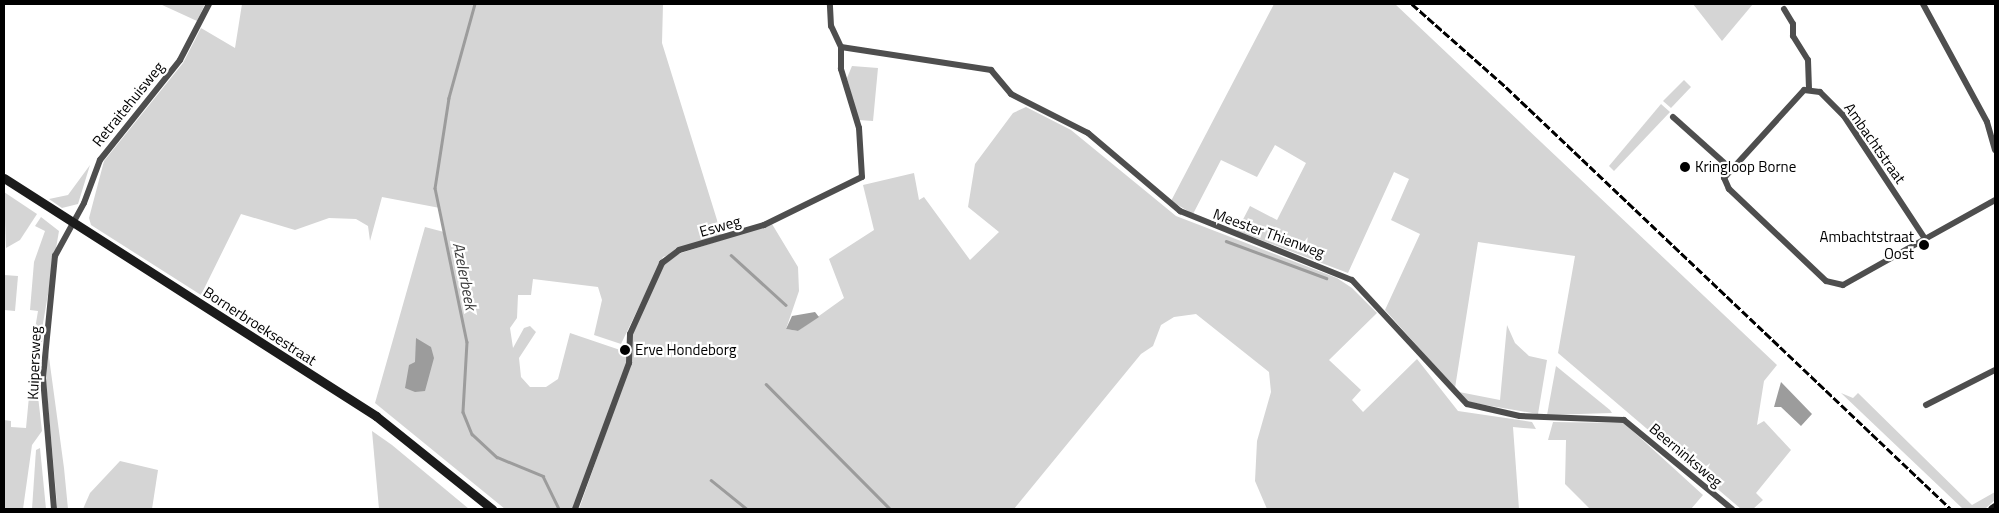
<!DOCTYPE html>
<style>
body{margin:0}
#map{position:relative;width:1999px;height:513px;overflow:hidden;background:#fff;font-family:"Titillium Web",sans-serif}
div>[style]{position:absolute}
.green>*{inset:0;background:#d5d5d5}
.water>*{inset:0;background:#9c9c9c}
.stream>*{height:2.5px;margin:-1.25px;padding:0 1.25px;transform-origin:1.25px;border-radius:1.25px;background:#9c9c9c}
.street>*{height:6px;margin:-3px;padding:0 3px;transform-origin:3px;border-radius:3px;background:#4e4e4e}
.secondary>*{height:9px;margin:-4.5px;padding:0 4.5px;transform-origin:4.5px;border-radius:4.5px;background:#1b1b1b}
.rail>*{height:2.5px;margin-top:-1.25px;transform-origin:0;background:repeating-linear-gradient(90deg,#000 0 8px,transparent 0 10.5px)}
.dots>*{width:14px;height:14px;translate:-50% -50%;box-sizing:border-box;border:2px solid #fff;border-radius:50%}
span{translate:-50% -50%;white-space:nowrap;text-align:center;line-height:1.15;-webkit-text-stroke:4.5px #fff;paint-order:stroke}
.street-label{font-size:15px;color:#000}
.poi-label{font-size:15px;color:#000}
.left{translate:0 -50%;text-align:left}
.right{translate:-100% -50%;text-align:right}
.water-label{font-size:16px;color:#3d3d3d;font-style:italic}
.frame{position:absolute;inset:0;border:5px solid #000;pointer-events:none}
</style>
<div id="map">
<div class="green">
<div style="clip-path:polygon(160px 4px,205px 4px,197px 21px)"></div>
<div style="clip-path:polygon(242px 4px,663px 4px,662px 43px,722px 236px,663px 257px,621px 344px,594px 335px,602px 300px,598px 287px,533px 279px,531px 295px,518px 295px,517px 318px,510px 328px,513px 348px,524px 328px,530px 326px,536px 332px,519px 358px,521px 377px,530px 387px,546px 387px,558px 379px,570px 333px,626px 352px,628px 361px,573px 509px,505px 509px,375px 403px,425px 227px,444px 232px,440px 208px,382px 197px,370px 241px,368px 226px,356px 219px,329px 218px,295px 230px,241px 214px,201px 295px,91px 225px,89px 218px,104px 161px,183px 63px,201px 28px,235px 48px)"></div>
<div style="clip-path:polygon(1274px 4px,1395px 4px,1777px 365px,1764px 381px,1757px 425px,1764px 421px,1791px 450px,1756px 493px,1763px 500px,1753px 509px,1741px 509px,1558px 353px,1575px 256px,1478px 242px,1455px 388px,1385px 310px,1420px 234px,1391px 220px,1409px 179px,1394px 172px,1348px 273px,1237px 231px,1250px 206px,1277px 220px,1306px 163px,1275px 145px,1257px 177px,1221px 160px,1193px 214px,1171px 201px)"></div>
<div style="clip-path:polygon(1693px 4px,1753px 4px,1722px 41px)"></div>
<div style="clip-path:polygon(852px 66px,878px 68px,873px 121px,858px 120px,847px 78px)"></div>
<div style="clip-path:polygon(1684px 80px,1691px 87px,1671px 108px,1663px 101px)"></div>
<div style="clip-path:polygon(1661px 104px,1670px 112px,1614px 171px,1609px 166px)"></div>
<div style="clip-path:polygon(1026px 107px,1071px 130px,1176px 216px,1337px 278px,1352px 288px,1377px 313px,1329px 360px,1361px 390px,1352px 400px,1363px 412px,1417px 359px,1458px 411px,1532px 422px,1536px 429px,1513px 427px,1519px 509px,1267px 509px,1255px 481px,1257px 441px,1271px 392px,1269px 372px,1196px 314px,1174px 317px,1161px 325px,1153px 346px,1141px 354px,1014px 509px,579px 509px,631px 362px,631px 338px,663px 266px,678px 254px,772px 224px,798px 267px,799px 291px,786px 329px,798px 331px,844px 298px,829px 259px,874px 230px,863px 185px,914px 173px,919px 200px,924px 197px,970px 260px,999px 232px,968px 207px,975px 164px,1013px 113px)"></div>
<div style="clip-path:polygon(90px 165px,78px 204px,62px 208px,49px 199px,68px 195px)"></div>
<div style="clip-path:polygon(4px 192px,37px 214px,20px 240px,6px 248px)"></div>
<div style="clip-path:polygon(41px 217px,59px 231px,42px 329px,35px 329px,38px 311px,30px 310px,34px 262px,45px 231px,35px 226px)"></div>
<div style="clip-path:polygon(4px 275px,18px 276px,15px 311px,4px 310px)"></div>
<div style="clip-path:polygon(1507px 325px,1515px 343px,1529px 356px,1547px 360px,1538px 414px,1468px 402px,1459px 392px,1500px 400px)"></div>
<div style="clip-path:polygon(35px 333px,43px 336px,36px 379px,42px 431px,32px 445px,23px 509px,4px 509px,4px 420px,11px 421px,11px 427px,26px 428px)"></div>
<div style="clip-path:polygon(48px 350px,64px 468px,68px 509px,57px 509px,57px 504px,46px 382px)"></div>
<div style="clip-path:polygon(1556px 366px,1610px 410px,1612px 413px,1547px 415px)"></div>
<div style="clip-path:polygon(1841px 393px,1853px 398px,1858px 393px,1972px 505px,1995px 492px,1995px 500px,1985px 509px,1963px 509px)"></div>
<div style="clip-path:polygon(1553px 422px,1624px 423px,1703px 495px,1691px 509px,1590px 509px,1565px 484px,1566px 440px,1548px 440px)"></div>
<div style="clip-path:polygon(372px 431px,392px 445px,469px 509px,379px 509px)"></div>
<div style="clip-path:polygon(40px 448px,46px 509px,32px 509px,36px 450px)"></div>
<div style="clip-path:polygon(120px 461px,158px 470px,152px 509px,83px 509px,90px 493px)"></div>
</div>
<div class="water">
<div style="clip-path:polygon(815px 312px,819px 317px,798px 331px,786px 329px,792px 316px)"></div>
<div style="clip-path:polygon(416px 338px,431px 347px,434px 358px,425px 391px,415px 392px,405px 388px,409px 365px,415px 362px)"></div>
<div style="clip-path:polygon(1781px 382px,1812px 414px,1801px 426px,1781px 407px,1774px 407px)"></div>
</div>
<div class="stream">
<div style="left:475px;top:4px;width:98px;rotate:105.5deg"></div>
<div style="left:449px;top:98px;width:91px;rotate:98.8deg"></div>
<div style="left:435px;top:188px;width:157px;rotate:78.3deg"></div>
<div style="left:467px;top:342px;width:70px;rotate:93.3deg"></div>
<div style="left:463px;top:412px;width:24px;rotate:68deg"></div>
<div style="left:472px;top:434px;width:34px;rotate:43deg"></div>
<div style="left:497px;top:457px;width:50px;rotate:22.4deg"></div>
<div style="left:543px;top:476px;width:37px;rotate:64deg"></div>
<div style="left:1226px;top:241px;width:107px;rotate:20.3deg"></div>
<div style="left:731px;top:255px;width:74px;rotate:42.3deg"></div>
<div style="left:766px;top:384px;width:176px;rotate:45.2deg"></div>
<div style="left:711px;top:480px;width:46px;rotate:38.9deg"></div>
</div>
<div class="street">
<div style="left:1923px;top:4px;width:134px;rotate:61.5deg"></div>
<div style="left:1987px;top:122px;width:29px;rotate:74deg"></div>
<div style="left:1784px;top:9px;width:17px;rotate:59deg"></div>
<div style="left:1793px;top:24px;width:12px;rotate:90deg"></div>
<div style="left:1793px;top:36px;width:28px;rotate:58deg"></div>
<div style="left:1808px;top:60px;width:29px;rotate:88deg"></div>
<div style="left:841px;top:47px;width:152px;rotate:8.7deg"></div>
<div style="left:991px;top:70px;width:31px;rotate:50deg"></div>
<div style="left:1011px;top:94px;width:86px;rotate:26.9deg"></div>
<div style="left:1088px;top:133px;width:121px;rotate:40.3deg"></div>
<div style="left:1180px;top:211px;width:185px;rotate:21.9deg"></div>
<div style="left:1352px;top:280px;width:169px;rotate:47.2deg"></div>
<div style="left:1467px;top:404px;width:54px;rotate:12.8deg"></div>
<div style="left:1520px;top:416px;width:104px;rotate:2.2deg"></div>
<div style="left:1624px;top:420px;width:140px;rotate:39.5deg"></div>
<div style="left:1804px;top:90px;width:16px;rotate:7deg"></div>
<div style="left:1820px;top:92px;width:34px;rotate:45deg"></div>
<div style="left:1844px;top:116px;width:147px;rotate:56.6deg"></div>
<div style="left:1925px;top:239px;width:94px;rotate:150.7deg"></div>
<div style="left:1843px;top:285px;width:17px;rotate:-167deg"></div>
<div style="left:1826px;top:281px;width:134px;rotate:-136.5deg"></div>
<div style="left:1729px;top:189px;width:12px;rotate:-114deg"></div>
<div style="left:1724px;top:178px;width:119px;rotate:-47.7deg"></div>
<div style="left:1673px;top:117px;width:76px;rotate:41.8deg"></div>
<div style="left:1925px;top:239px;width:80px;rotate:-29.1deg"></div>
<div style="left:1926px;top:405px;width:77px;rotate:-26.9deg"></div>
<div style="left:54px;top:509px;width:131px;rotate:-94.8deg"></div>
<div style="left:43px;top:378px;width:123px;rotate:-84.4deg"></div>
<div style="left:55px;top:256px;width:60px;rotate:-61.3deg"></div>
<div style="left:84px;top:203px;width:46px;rotate:-69.6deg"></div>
<div style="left:100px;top:160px;width:128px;rotate:-51.3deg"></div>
<div style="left:180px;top:60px;width:63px;rotate:-62.6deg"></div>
<div style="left:575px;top:509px;width:156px;rotate:-69.7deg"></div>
<div style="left:629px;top:363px;width:29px;rotate:-88deg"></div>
<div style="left:630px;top:334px;width:78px;rotate:-65.7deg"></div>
<div style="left:662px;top:263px;width:21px;rotate:-37deg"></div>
<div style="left:679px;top:250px;width:89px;rotate:-16.4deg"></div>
<div style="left:764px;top:225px;width:109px;rotate:-26.1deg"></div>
<div style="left:862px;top:177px;width:49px;rotate:-93.5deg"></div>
<div style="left:859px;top:128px;width:62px;rotate:-107deg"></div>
<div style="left:841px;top:69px;width:22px;rotate:-90deg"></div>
<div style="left:841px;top:47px;width:23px;rotate:-115deg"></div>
<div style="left:831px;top:26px;width:22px;rotate:-93deg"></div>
</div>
<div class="secondary">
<div style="left:4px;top:178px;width:442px;rotate:32.6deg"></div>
<div style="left:376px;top:416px;width:149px;rotate:38.7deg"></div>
<div style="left:1992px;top:509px;width:4px;rotate:-34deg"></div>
</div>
<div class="rail">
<div style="left:1412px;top:4px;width:125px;rotate:41.4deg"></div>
<div style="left:1506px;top:87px;width:613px;rotate:43.48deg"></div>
</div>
<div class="dots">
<div style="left:1685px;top:167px;background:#000"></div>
<div style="left:1924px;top:245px;background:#000"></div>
<div style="left:625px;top:350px;background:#000"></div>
</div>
<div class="street-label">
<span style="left:128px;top:104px;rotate:-51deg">Retraitehuisweg</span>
<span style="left:1875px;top:143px;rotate:55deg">Ambachtstraat</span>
<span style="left:720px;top:226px;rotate:-16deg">Esweg</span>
<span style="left:1269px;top:233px;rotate:20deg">Meester Thienweg</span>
<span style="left:260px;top:326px;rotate:33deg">Bornerbroeksestraat</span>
<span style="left:34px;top:363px;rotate:-88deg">Kuipersweg</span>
<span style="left:1686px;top:455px;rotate:40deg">Beerninksweg</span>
</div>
<div class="poi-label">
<span class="left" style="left:1695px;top:167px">Kringloop Borne</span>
<span class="right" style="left:1914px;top:245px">Ambachtstraat<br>Oost</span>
<span class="left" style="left:635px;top:350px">Erve Hondeborg</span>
</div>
<div class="water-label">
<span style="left:465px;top:276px;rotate:79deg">Azelerbeek</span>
</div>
<div class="frame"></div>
</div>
